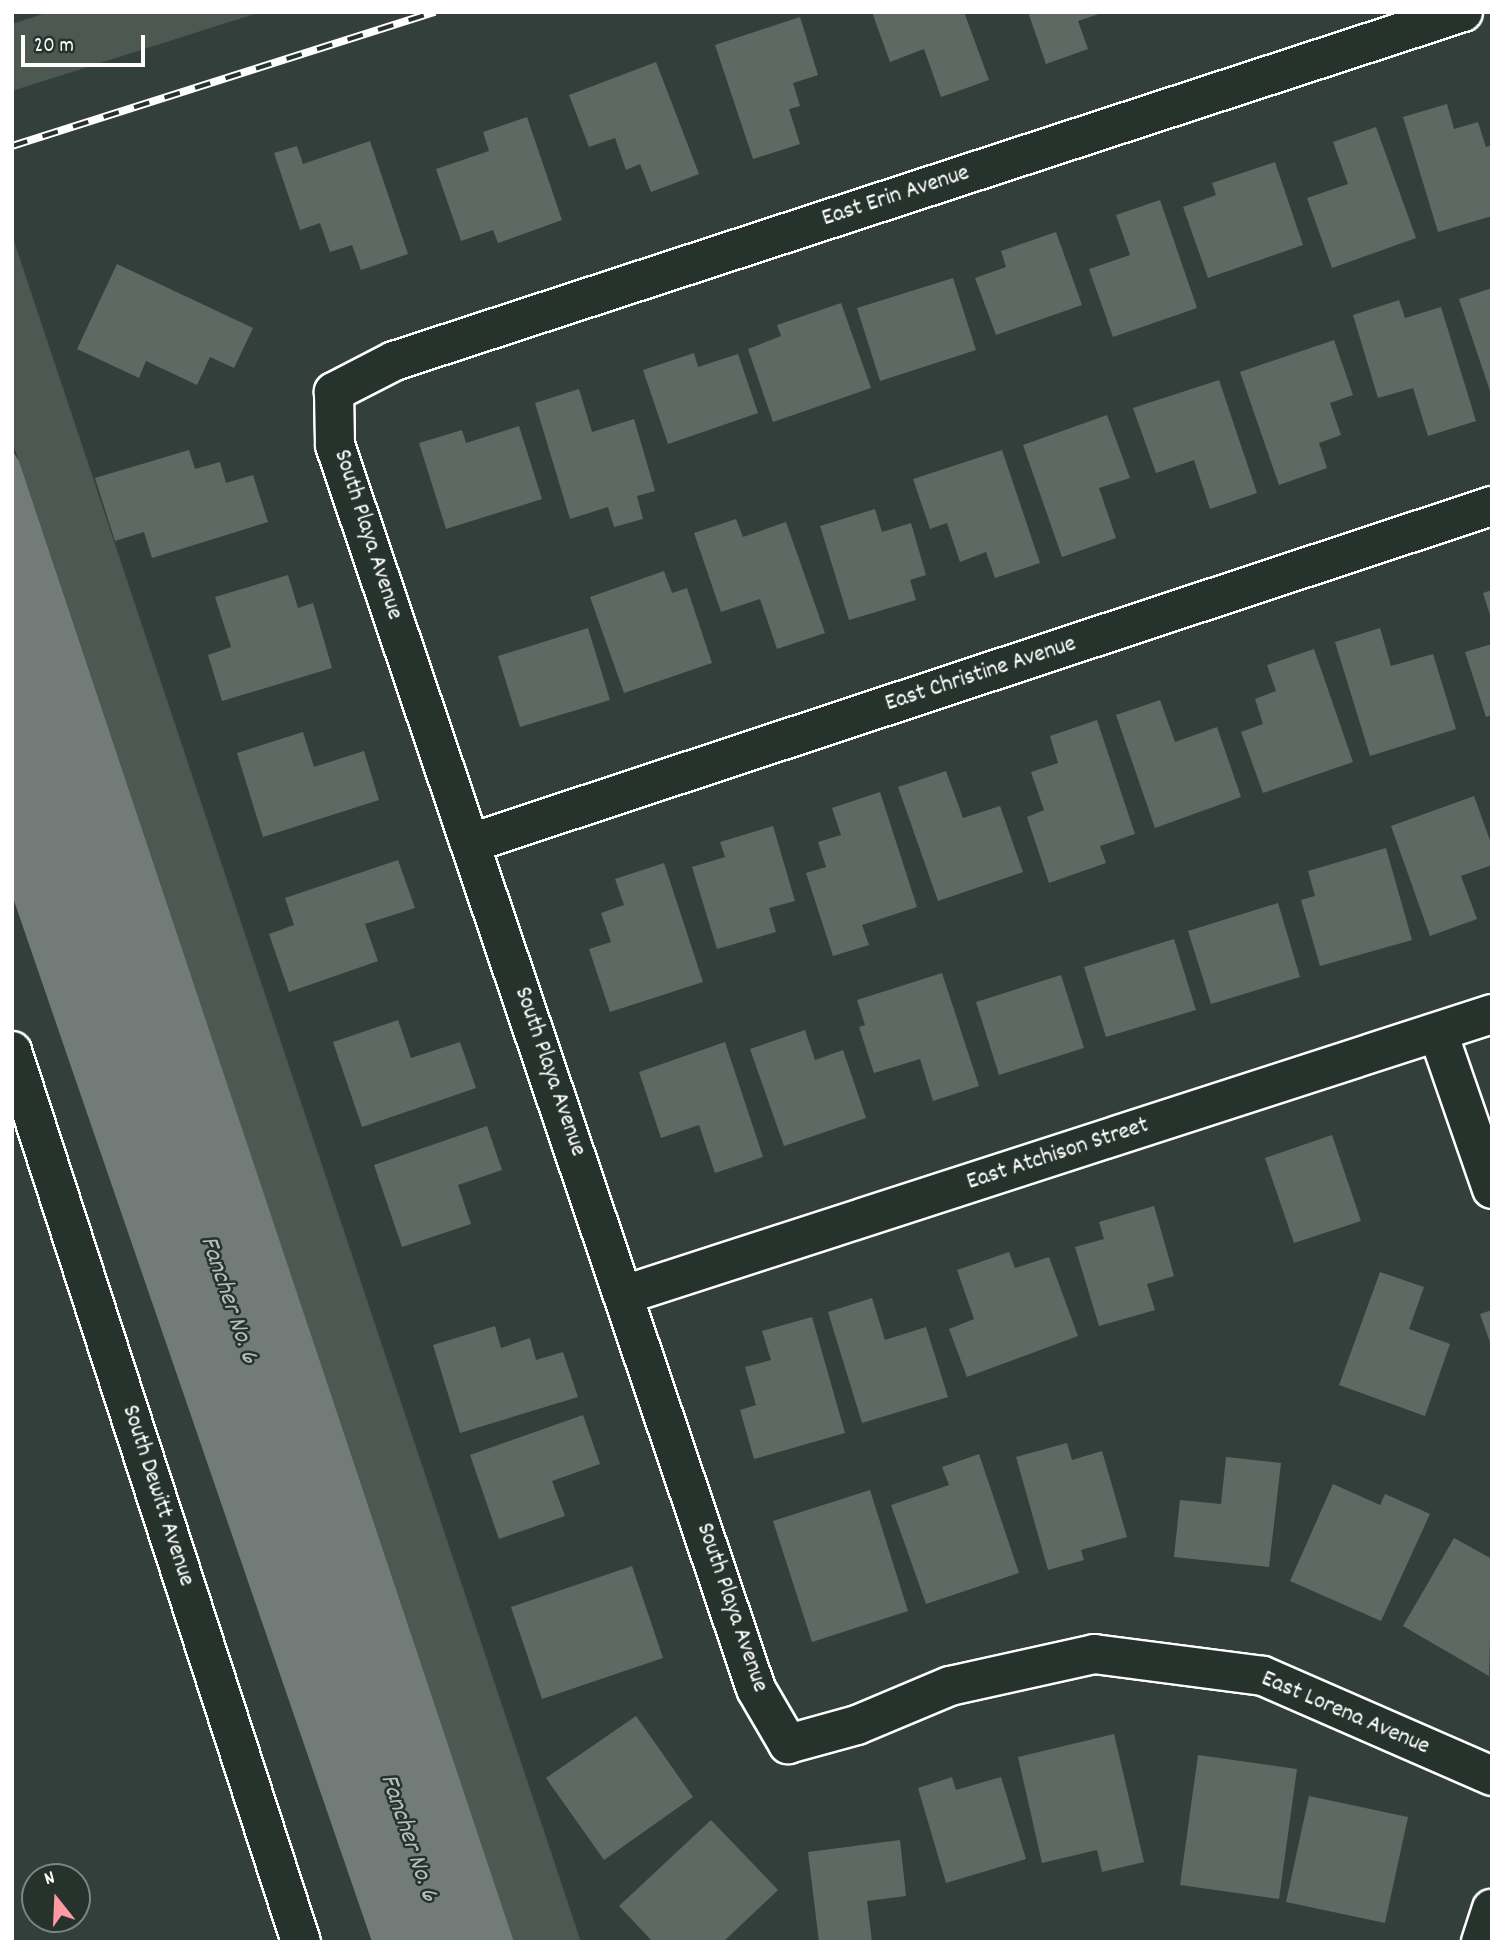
<!DOCTYPE html>
<style>
body{margin:0}
#map{position:relative;width:1504px;height:1954px;overflow:hidden;background:#333f3a;font-family:Dekko,sans-serif}
div>[style]{position:absolute}
.green>*{inset:0;background:#4d5853}
.water>*{inset:0;background:#737b78}
.building>*{inset:0;background:#5f6964}
.roads{filter:drop-shadow(2px 0 #fff) drop-shadow(-2px 0 #fff) drop-shadow(0 2px #fff) drop-shadow(0 -2px #fff)}
.street>*{height:38px;margin:-19px;padding:0 19px;transform-origin:19px;border-radius:19px;background:#26332d}
.rail>*{height:8px;margin-top:-4px;transform-origin:0;background:repeating-linear-gradient(90deg,#26332d 0 16px,#fff 0 32px);box-sizing:border-box;border-block:2px solid #fff}
span{translate:-50% -50%;white-space:nowrap;text-align:center;line-height:1.15;-webkit-text-stroke:5px #26332d;paint-order:stroke}
.street-label{font-size:24px;color:#fff}
.water-label{font-size:26px;color:#b9bdbc;font-style:italic}
.frame{position:absolute;inset:0;border:14px solid #fff;pointer-events:none}
.north{position:absolute;left:21px;top:1863px;width:70px;height:70px;box-sizing:border-box;background:#26332d;border:2px solid #7d8581;border-radius:50%;rotate:342deg;font-size:19px;font-weight:700;line-height:28px;text-align:center;color:#fff}
.north::after{content:'';display:block;margin:auto;width:24px;height:32px;background:#ff9aa2;clip-path:polygon(50% 0,100% 100%,50% 72%,0 100%)}
.scale{position:absolute;left:21px;top:35px;width:124px;height:32px;box-sizing:border-box;border:4px solid #fff;border-top:0;padding-left:9px;font-size:21px;line-height:24px;white-space:nowrap;color:#fff;-webkit-text-stroke:5px #26332d;paint-order:stroke}
</style>
<div id="map">
<div class="green">
<div style="clip-path:polygon(49px 12px,261px 12px,12px 91px,12px 24px)"></div>
<div style="clip-path:polygon(12px 235px,581px 1942px,514px 1942px,19px 461px,12px 442px)"></div>
</div>
<div class="water">
<div style="clip-path:polygon(12px 450px,19px 461px,514px 1942px,372px 1942px,12px 895px)"></div>
</div>
<div class="building">
<div style="clip-path:polygon(872px 12px,964px 12px,989px 80px,941px 97px,924px 49px,890px 62px)"></div>
<div style="clip-path:polygon(1028px 12px,1102px 12px,1102px 13px,1078px 21px,1088px 49px,1046px 64px)"></div>
<div style="clip-path:polygon(800px 17px,818px 75px,793px 83px,800px 106px,789px 109px,800px 144px,753px 159px,715px 45px)"></div>
<div style="clip-path:polygon(656px 62px,699px 174px,651px 192px,640px 164px,626px 170px,615px 138px,589px 147px,569px 95px)"></div>
<div style="clip-path:polygon(1447px 104px,1454px 129px,1478px 122px,1486px 147px,1492px 145px,1492px 216px,1438px 232px,1403px 117px)"></div>
<div style="clip-path:polygon(527px 117px,562px 220px,498px 243px,493px 230px,461px 241px,436px 169px,489px 151px,483px 132px)"></div>
<div style="clip-path:polygon(1376px 127px,1416px 238px,1332px 268px,1307px 198px,1348px 184px,1333px 142px)"></div>
<div style="clip-path:polygon(370px 141px,408px 254px,361px 270px,352px 245px,330px 252px,320px 223px,300px 230px,274px 153px,297px 146px,303px 164px)"></div>
<div style="clip-path:polygon(1275px 162px,1303px 245px,1208px 278px,1183px 207px,1216px 195px,1212px 183px)"></div>
<div style="clip-path:polygon(1160px 200px,1197px 308px,1113px 337px,1089px 269px,1130px 255px,1116px 215px)"></div>
<div style="clip-path:polygon(1056px 232px,1082px 305px,996px 335px,975px 278px,1006px 267px,1001px 251px)"></div>
<div style="clip-path:polygon(117px 264px,253px 328px,234px 368px,210px 357px,197px 385px,146px 361px,139px 378px,77px 349px)"></div>
<div style="clip-path:polygon(953px 278px,976px 350px,880px 381px,857px 308px)"></div>
<div style="clip-path:polygon(1492px 288px,1492px 394px,1491px 394px,1459px 299px)"></div>
<div style="clip-path:polygon(1399px 300px,1405px 318px,1441px 307px,1476px 421px,1428px 436px,1413px 388px,1378px 398px,1353px 315px)"></div>
<div style="clip-path:polygon(841px 303px,871px 388px,773px 422px,748px 349px,781px 336px,777px 325px)"></div>
<div style="clip-path:polygon(1334px 340px,1353px 395px,1330px 403px,1341px 435px,1319px 443px,1327px 468px,1279px 485px,1240px 372px)"></div>
<div style="clip-path:polygon(694px 353px,698px 367px,738px 354px,758px 413px,668px 444px,643px 370px)"></div>
<div style="clip-path:polygon(1219px 380px,1257px 493px,1210px 509px,1194px 460px,1156px 473px,1133px 408px)"></div>
<div style="clip-path:polygon(579px 389px,592px 432px,634px 419px,655px 491px,637px 496px,643px 519px,614px 527px,608px 507px,570px 519px,535px 403px)"></div>
<div style="clip-path:polygon(1107px 415px,1130px 478px,1099px 488px,1116px 538px,1062px 557px,1023px 445px)"></div>
<div style="clip-path:polygon(519px 426px,542px 499px,446px 529px,419px 443px,462px 430px,466px 443px)"></div>
<div style="clip-path:polygon(189px 450px,195px 469px,220px 462px,226px 483px,253px 475px,268px 522px,152px 558px,144px 532px,115px 541px,95px 478px)"></div>
<div style="clip-path:polygon(1002px 450px,1040px 563px,995px 578px,986px 552px,960px 562px,947px 523px,930px 529px,913px 479px)"></div>
<div style="clip-path:polygon(875px 509px,882px 532px,911px 523px,926px 575px,910px 580px,916px 600px,849px 620px,820px 526px)"></div>
<div style="clip-path:polygon(736px 519px,743px 537px,786px 522px,825px 633px,777px 649px,760px 599px,721px 612px,694px 533px)"></div>
<div style="clip-path:polygon(664px 571px,672px 593px,687px 588px,712px 663px,624px 693px,590px 597px)"></div>
<div style="clip-path:polygon(288px 575px,298px 608px,313px 603px,332px 668px,222px 701px,208px 655px,231px 647px,215px 597px)"></div>
<div style="clip-path:polygon(1492px 590px,1492px 618px,1491px 618px,1483px 593px)"></div>
<div style="clip-path:polygon(588px 628px,610px 700px,520px 727px,498px 656px)"></div>
<div style="clip-path:polygon(1380px 628px,1391px 666px,1433px 654px,1456px 729px,1370px 756px,1335px 642px)"></div>
<div style="clip-path:polygon(1492px 644px,1492px 715px,1486px 717px,1465px 652px)"></div>
<div style="clip-path:polygon(1314px 649px,1353px 762px,1263px 793px,1241px 732px,1263px 724px,1255px 699px,1276px 691px,1267px 665px)"></div>
<div style="clip-path:polygon(1160px 700px,1175px 742px,1217px 727px,1241px 797px,1155px 828px,1116px 715px)"></div>
<div style="clip-path:polygon(1097px 720px,1135px 834px,1100px 846px,1106px 863px,1049px 883px,1027px 817px,1044px 810px,1031px 772px,1058px 763px,1050px 736px)"></div>
<div style="clip-path:polygon(303px 732px,314px 767px,364px 751px,379px 800px,263px 837px,237px 753px)"></div>
<div style="clip-path:polygon(946px 771px,963px 818px,1000px 806px,1023px 872px,938px 901px,898px 787px)"></div>
<div style="clip-path:polygon(880px 792px,917px 907px,862px 925px,869px 945px,833px 956px,806px 873px,826px 867px,818px 842px,841px 835px,832px 808px)"></div>
<div style="clip-path:polygon(1474px 796px,1492px 846px,1492px 865px,1461px 876px,1477px 919px,1430px 936px,1391px 826px)"></div>
<div style="clip-path:polygon(773px 826px,795px 901px,769px 908px,776px 932px,717px 949px,692px 867px,725px 857px,720px 842px)"></div>
<div style="clip-path:polygon(1386px 848px,1412px 940px,1320px 966px,1301px 900px,1315px 896px,1308px 871px)"></div>
<div style="clip-path:polygon(398px 860px,415px 908px,365px 924px,378px 961px,289px 992px,269px 934px,294px 925px,285px 898px)"></div>
<div style="clip-path:polygon(664px 863px,703px 982px,610px 1012px,589px 949px,611px 942px,601px 913px,624px 905px,615px 879px)"></div>
<div style="clip-path:polygon(1278px 903px,1300px 977px,1211px 1004px,1188px 931px)"></div>
<div style="clip-path:polygon(1174px 939px,1196px 1010px,1106px 1037px,1084px 967px)"></div>
<div style="clip-path:polygon(942px 973px,979px 1086px,933px 1101px,920px 1059px,874px 1073px,859px 1027px,865px 1025px,857px 1000px)"></div>
<div style="clip-path:polygon(1061px 975px,1084px 1048px,999px 1075px,976px 1002px)"></div>
<div style="clip-path:polygon(398px 1020px,411px 1058px,460px 1042px,476px 1088px,362px 1127px,333px 1042px)"></div>
<div style="clip-path:polygon(805px 1030px,815px 1060px,843px 1050px,866px 1118px,784px 1146px,750px 1049px)"></div>
<div style="clip-path:polygon(725px 1042px,763px 1157px,715px 1173px,699px 1125px,661px 1138px,639px 1072px)"></div>
<div style="clip-path:polygon(487px 1126px,502px 1170px,458px 1185px,471px 1224px,402px 1247px,374px 1165px)"></div>
<div style="clip-path:polygon(1332px 1135px,1361px 1221px,1294px 1243px,1265px 1158px)"></div>
<div style="clip-path:polygon(1154px 1206px,1174px 1276px,1147px 1284px,1155px 1310px,1099px 1326px,1075px 1247px,1104px 1239px,1099px 1222px)"></div>
<div style="clip-path:polygon(1009px 1252px,1015px 1268px,1049px 1257px,1078px 1336px,967px 1377px,949px 1329px,974px 1319px,957px 1270px)"></div>
<div style="clip-path:polygon(1380px 1272px,1424px 1287px,1409px 1329px,1450px 1344px,1425px 1416px,1339px 1385px)"></div>
<div style="clip-path:polygon(872px 1298px,885px 1340px,926px 1327px,948px 1397px,862px 1423px,828px 1312px)"></div>
<div style="clip-path:polygon(1492px 1310px,1492px 1345px,1491px 1345px,1480px 1314px)"></div>
<div style="clip-path:polygon(812px 1317px,845px 1433px,754px 1459px,740px 1410px,756px 1405px,745px 1367px,771px 1360px,762px 1331px)"></div>
<div style="clip-path:polygon(495px 1326px,501px 1348px,530px 1338px,536px 1360px,563px 1352px,578px 1397px,460px 1433px,433px 1345px)"></div>
<div style="clip-path:polygon(583px 1415px,600px 1464px,552px 1481px,565px 1516px,499px 1539px,470px 1455px)"></div>
<div style="clip-path:polygon(1067px 1443px,1072px 1460px,1102px 1451px,1127px 1537px,1081px 1550px,1084px 1560px,1048px 1570px,1016px 1457px)"></div>
<div style="clip-path:polygon(979px 1454px,1019px 1573px,926px 1604px,891px 1505px,949px 1485px,942px 1467px)"></div>
<div style="clip-path:polygon(1226px 1457px,1281px 1463px,1269px 1567px,1174px 1557px,1180px 1500px,1221px 1504px)"></div>
<div style="clip-path:polygon(1333px 1484px,1380px 1505px,1385px 1494px,1430px 1514px,1381px 1621px,1290px 1581px)"></div>
<div style="clip-path:polygon(870px 1490px,908px 1611px,812px 1642px,773px 1521px)"></div>
<div style="clip-path:polygon(1454px 1538px,1492px 1559px,1489px 1676px,1403px 1626px)"></div>
<div style="clip-path:polygon(632px 1566px,663px 1658px,542px 1699px,511px 1607px)"></div>
<div style="clip-path:polygon(636px 1716px,693px 1797px,604px 1860px,546px 1778px)"></div>
<div style="clip-path:polygon(1114px 1734px,1144px 1862px,1102px 1872px,1097px 1850px,1042px 1863px,1018px 1757px)"></div>
<div style="clip-path:polygon(1198px 1755px,1297px 1769px,1279px 1899px,1180px 1885px)"></div>
<div style="clip-path:polygon(952px 1777px,956px 1790px,1001px 1777px,1026px 1859px,946px 1883px,918px 1788px)"></div>
<div style="clip-path:polygon(1309px 1796px,1408px 1817px,1385px 1923px,1286px 1902px)"></div>
<div style="clip-path:polygon(711px 1820px,778px 1890px,723px 1942px,653px 1942px,619px 1906px)"></div>
<div style="clip-path:polygon(900px 1840px,906px 1896px,867px 1901px,872px 1942px,819px 1942px,808px 1852px)"></div>
</div>
<div class="roads">
<div class="street">
<div style="left:1463px;top:12px;width:1125px;rotate:161.92deg"></div>
<div style="left:394px;top:361px;width:68px;rotate:152.7deg"></div>
<div style="left:334px;top:392px;width:53px;rotate:88.9deg"></div>
<div style="left:335px;top:445px;width:1313px;rotate:71.3deg"></div>
<div style="left:756px;top:1689px;width:64px;rotate:59.8deg"></div>
<div style="left:788px;top:1744px;width:72px;rotate:-15.4deg"></div>
<div style="left:857px;top:1725px;width:101px;rotate:-22.8deg"></div>
<div style="left:950px;top:1686px;width:148px;rotate:-12.5deg"></div>
<div style="left:1094px;top:1654px;width:170px;rotate:7.4deg"></div>
<div style="left:1263px;top:1676px;width:250px;rotate:23.6deg"></div>
<div style="left:471px;top:843px;width:1075px;rotate:-18.27deg"></div>
<div style="left:1438px;top:1033px;width:165px;rotate:70.9deg"></div>
<div style="left:12px;top:1051px;width:937px;rotate:72.03deg"></div>
<div style="left:624px;top:1295px;width:912px;rotate:-17.94deg"></div>
<div style="left:1481px;top:1942px;width:35px;rotate:-72deg"></div>
</div>
</div>
<div class="rail">
<div style="left:12px;top:146px;width:444px;rotate:-17.6deg"></div>
</div>
<div class="street-label">
<span style="left:896px;top:197px;rotate:-18deg">East Erin Avenue</span>
<span style="left:367px;top:535px;rotate:72deg">South Playa Avenue</span>
<span style="left:981px;top:675px;rotate:-18deg">East Christine Avenue</span>
<span style="left:549px;top:1072px;rotate:71deg">South Playa Avenue</span>
<span style="left:1058px;top:1155px;rotate:-18deg">East Atchison Street</span>
<span style="left:157px;top:1496px;rotate:72deg">South Dewitt Avenue</span>
<span style="left:731px;top:1608px;rotate:71deg">South Playa Avenue</span>
<span style="left:1345px;top:1714px;rotate:23deg">East Lorena Avenue</span>
</div>
<div class="water-label">
<span style="left:228px;top:1300px;rotate:71deg">Fancher No. 6</span>
<span style="left:408px;top:1838px;rotate:71deg">Fancher No. 6</span>
</div>
<div class="frame"></div>
<div class="north">N</div>
<div class="scale">20 m</div>
</div>
